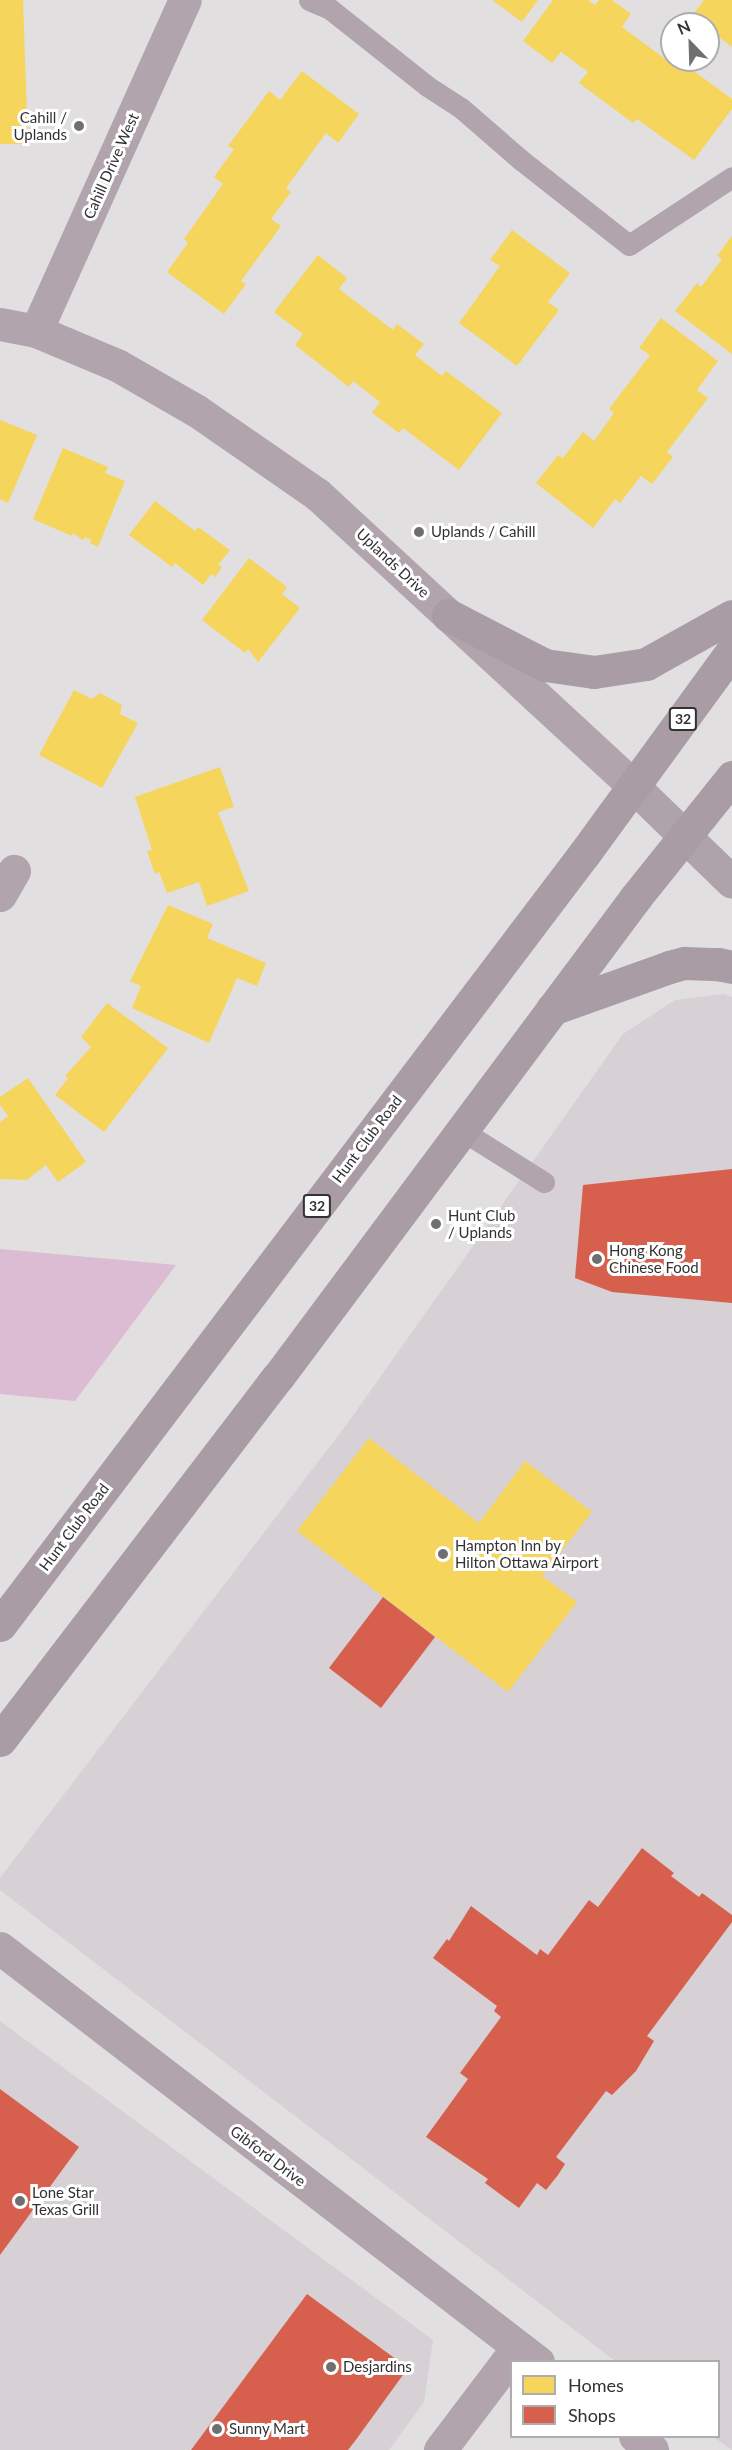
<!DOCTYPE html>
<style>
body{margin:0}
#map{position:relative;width:732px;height:2450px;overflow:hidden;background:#e1dfe0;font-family:Lato,sans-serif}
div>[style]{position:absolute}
.built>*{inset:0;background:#d7d0d5}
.green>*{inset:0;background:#dbbcd2}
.homes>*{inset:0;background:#f6d55c}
.shops>*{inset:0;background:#d6604d}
.service>*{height:21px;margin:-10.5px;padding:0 10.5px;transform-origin:10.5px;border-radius:10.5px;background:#b1a4ad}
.minor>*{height:33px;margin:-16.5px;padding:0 16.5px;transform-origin:16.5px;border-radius:16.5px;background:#b1a4ad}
.tertiary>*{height:33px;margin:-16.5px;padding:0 16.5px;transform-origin:16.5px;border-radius:16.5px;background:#b1a4ad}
.secondary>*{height:33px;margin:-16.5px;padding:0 16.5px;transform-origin:16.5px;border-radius:16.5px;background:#afa3ab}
.primary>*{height:33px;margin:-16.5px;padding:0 16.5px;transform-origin:16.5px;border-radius:16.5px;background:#a99ca5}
.dots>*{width:16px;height:16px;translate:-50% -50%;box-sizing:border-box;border:3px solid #fff;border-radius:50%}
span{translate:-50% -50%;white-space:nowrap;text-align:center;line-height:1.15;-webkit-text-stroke:6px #fff;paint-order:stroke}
.shield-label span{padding:2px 4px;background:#fff;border:2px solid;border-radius:4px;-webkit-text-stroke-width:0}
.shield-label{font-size:14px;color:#333233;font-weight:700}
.poi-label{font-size:15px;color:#333233}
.right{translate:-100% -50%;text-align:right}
.left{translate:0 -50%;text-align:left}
.street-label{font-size:15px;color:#333233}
.legend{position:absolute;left:510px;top:2360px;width:210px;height:78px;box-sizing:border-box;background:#fff;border:2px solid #adadad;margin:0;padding:8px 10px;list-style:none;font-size:18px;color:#333233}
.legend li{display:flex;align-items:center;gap:12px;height:30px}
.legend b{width:30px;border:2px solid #adadad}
.north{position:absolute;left:660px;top:12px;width:60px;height:60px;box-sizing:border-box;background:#fff;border:2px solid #adadad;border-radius:50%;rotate:337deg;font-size:16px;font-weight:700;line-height:24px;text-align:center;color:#333233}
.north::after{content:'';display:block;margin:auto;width:21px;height:27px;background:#706f70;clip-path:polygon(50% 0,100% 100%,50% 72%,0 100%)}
</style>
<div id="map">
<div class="built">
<div style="clip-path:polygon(724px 994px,732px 997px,732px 2450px,713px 2437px,718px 2436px,718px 2362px,615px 2361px,0 1890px,0 1878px,347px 1424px,623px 1034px,675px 1000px)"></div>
<div style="clip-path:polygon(0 2021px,433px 2340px,424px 2402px,389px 2450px,0 2450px)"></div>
</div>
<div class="green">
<div style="clip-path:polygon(0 1249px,176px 1265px,75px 1401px,0 1394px)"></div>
</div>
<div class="homes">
<div style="clip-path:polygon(0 0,23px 0,28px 144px,0 144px)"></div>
<div style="clip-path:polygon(492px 0,538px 0,522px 22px)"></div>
<div style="clip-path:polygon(553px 0,588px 0,595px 5px,599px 0,612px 0,631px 14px,622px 27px,676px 67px,680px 61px,732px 99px,732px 109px,694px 160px,637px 119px,633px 123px,579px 83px,588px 72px,561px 52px,552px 63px,523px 41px)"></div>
<div style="clip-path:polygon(704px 0,732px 0,732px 47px,708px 29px,708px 24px,701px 24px,691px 17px)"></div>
<div style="clip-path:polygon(302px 71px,359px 114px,338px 143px,326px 133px,286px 188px,291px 192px,271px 219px,281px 226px,241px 281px,246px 284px,224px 314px,167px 272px,188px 243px,184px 239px,223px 184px,214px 177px,234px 149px,228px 146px,269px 91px,280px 100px)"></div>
<div style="clip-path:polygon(512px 230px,570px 273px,548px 302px,559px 310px,517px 366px,459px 323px,500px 266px,490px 260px)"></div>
<div style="clip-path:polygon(732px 236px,732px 354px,675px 311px,697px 283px,701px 287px,722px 259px,717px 256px)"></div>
<div style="clip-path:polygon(318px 255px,347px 278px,339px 289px,393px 330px,397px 324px,424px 344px,415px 355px,442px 376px,446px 371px,502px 413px,459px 470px,403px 428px,399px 433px,372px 413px,380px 402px,353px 381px,349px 387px,295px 345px,303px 334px,274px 312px)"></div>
<div style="clip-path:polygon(661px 318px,718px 361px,697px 390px,708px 398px,667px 452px,673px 457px,652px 484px,641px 476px,620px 503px,615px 499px,593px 528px,536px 483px,558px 455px,563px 458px,583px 432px,594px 441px,614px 413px,609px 409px,650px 355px,639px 348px)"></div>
<div style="clip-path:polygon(0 420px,37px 435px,8px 503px,0 499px)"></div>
<div style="clip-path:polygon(63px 448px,108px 467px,105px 473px,125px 481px,98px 547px,90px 543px,91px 540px,85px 537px,83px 540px,73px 533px,72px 536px,33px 519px)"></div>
<div style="clip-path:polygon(155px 501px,195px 531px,198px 527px,230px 550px,218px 565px,222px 567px,215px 577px,211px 574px,203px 585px,175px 563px,172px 567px,129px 535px)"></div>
<div style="clip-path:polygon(249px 558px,287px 587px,282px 594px,300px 608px,258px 662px,248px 649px,245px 653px,202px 620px)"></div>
<div style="clip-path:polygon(74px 690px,92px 699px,100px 693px,122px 705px,120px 714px,138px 723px,102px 788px,39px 755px)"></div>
<div style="clip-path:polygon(220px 767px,234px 807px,218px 812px,249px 891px,207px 906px,199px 882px,167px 893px,159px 872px,155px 874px,147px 851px,152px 850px,135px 797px)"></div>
<div style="clip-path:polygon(168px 905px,213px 924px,207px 938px,266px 963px,257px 986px,237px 978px,209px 1043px,132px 1008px,141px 986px,130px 981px)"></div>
<div style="clip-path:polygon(107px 1003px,168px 1048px,104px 1132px,55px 1095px,68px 1078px,65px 1076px,91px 1047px,81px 1037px)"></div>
<div style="clip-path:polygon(28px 1078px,86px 1162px,58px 1182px,46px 1165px,27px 1180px,0 1179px,0 1122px,8px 1116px,0 1105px,0 1097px)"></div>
<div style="clip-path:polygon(369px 1438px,479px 1523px,525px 1461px,592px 1512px,542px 1576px,577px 1602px,508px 1692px,297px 1531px)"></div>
</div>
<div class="shops">
<div style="clip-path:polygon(732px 1169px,732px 1303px,612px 1292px,575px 1278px,583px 1185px)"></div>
<div style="clip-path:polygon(383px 1597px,435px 1637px,381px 1708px,329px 1668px)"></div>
<div style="clip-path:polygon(642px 1848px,674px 1873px,671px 1876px,699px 1897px,702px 1893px,732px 1915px,732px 1922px,647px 2036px,654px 2041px,636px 2071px,612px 2095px,606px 2091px,556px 2157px,565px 2164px,558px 2175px,546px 2190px,537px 2183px,519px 2208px,485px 2183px,488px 2179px,426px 2137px,468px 2079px,460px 2073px,501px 2017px,494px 2011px,497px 2006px,433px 1958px,447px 1939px,449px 1941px,471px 1906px,537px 1955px,540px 1949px,548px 1955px,589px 1900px,598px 1907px)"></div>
<div style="clip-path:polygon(0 2089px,79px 2147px,0 2255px)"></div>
<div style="clip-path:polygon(307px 2294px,408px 2368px,355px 2441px,348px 2450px,191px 2450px)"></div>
</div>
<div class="service">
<div style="left:309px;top:0;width:23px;rotate:23deg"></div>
<div style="left:330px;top:9px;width:124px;rotate:38.4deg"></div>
<div style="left:427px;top:86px;width:40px;rotate:32.9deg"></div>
<div style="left:461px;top:108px;width:79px;rotate:40.9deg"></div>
<div style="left:521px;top:160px;width:137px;rotate:38.2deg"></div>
<div style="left:629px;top:245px;width:123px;rotate:-33.4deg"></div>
<div style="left:461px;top:1130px;width:98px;rotate:32.1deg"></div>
</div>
<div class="minor">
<div style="left:36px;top:331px;width:363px;rotate:-65.8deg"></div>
<div style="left:0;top:895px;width:28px;rotate:-60deg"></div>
<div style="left:0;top:1948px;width:679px;rotate:37.58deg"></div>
<div style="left:635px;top:2436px;width:22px;rotate:39deg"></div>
<div style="left:440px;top:2450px;width:129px;rotate:-52.9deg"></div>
</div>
<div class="tertiary">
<div style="left:0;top:324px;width:37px;rotate:11deg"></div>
<div style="left:36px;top:331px;width:88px;rotate:22.8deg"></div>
<div style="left:117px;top:365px;width:92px;rotate:29.9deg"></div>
<div style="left:197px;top:411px;width:146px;rotate:34.7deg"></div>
<div style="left:317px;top:494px;width:432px;rotate:42.7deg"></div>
</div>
<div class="secondary">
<div style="left:634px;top:787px;width:136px;rotate:44.1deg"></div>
</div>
<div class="primary">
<div style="left:448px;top:615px;width:109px;rotate:27.3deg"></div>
<div style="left:545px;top:665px;width:49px;rotate:8.1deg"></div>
<div style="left:594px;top:672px;width:53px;rotate:-8.7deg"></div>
<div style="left:646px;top:664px;width:98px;rotate:-29.2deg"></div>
<div style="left:552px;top:1009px;width:124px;rotate:-19.7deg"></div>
<div style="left:669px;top:967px;width:16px;rotate:-15deg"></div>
<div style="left:684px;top:963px;width:34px;rotate:2deg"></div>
<div style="left:718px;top:964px;width:14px;rotate:12deg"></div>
<div style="left:0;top:1625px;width:967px;rotate:-52.86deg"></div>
<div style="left:584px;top:854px;width:251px;rotate:-53.9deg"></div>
<div style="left:0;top:1740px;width:457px;rotate:-52.6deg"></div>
<div style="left:278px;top:1377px;width:599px;rotate:-53.28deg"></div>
<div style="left:636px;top:897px;width:154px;rotate:-51.3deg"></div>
</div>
<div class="dots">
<div style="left:79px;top:126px;background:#706f70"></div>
<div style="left:419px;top:532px;background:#706f70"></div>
<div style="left:436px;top:1224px;background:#706f70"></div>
<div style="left:597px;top:1259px;background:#706f70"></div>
<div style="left:443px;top:1554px;background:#706f70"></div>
<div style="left:20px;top:2201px;background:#706f70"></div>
<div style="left:331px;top:2367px;background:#706f70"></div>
<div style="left:217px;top:2429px;background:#706f70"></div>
</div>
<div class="shield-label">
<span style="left:683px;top:719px">32</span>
<span style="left:317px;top:1206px">32</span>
</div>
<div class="poi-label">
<span class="right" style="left:67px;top:126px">Cahill /<br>Uplands</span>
<span class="left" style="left:431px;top:532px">Uplands / Cahill</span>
<span class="left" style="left:448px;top:1224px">Hunt Club<br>/ Uplands</span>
<span class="left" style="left:609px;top:1259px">Hong Kong<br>Chinese Food</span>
<span class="left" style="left:455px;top:1554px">Hampton Inn by<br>Hilton Ottawa Airport</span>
<span class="left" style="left:32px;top:2201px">Lone Star<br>Texas Grill</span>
<span class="left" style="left:343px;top:2367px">Desjardins</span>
<span class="left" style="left:229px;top:2429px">Sunny Mart</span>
</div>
<div class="street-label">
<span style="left:111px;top:166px;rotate:-66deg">Cahill Drive West</span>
<span style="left:393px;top:563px;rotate:43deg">Uplands Drive</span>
<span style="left:367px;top:1139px;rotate:-53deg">Hunt Club Road</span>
<span style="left:74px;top:1527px;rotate:-53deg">Hunt Club Road</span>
<span style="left:268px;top:2156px;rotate:37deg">Gibford Drive</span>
</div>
<ul class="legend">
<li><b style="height:16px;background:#f6d55c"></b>Homes</li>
<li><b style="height:16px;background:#d6604d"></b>Shops</li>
</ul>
<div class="north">N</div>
</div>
